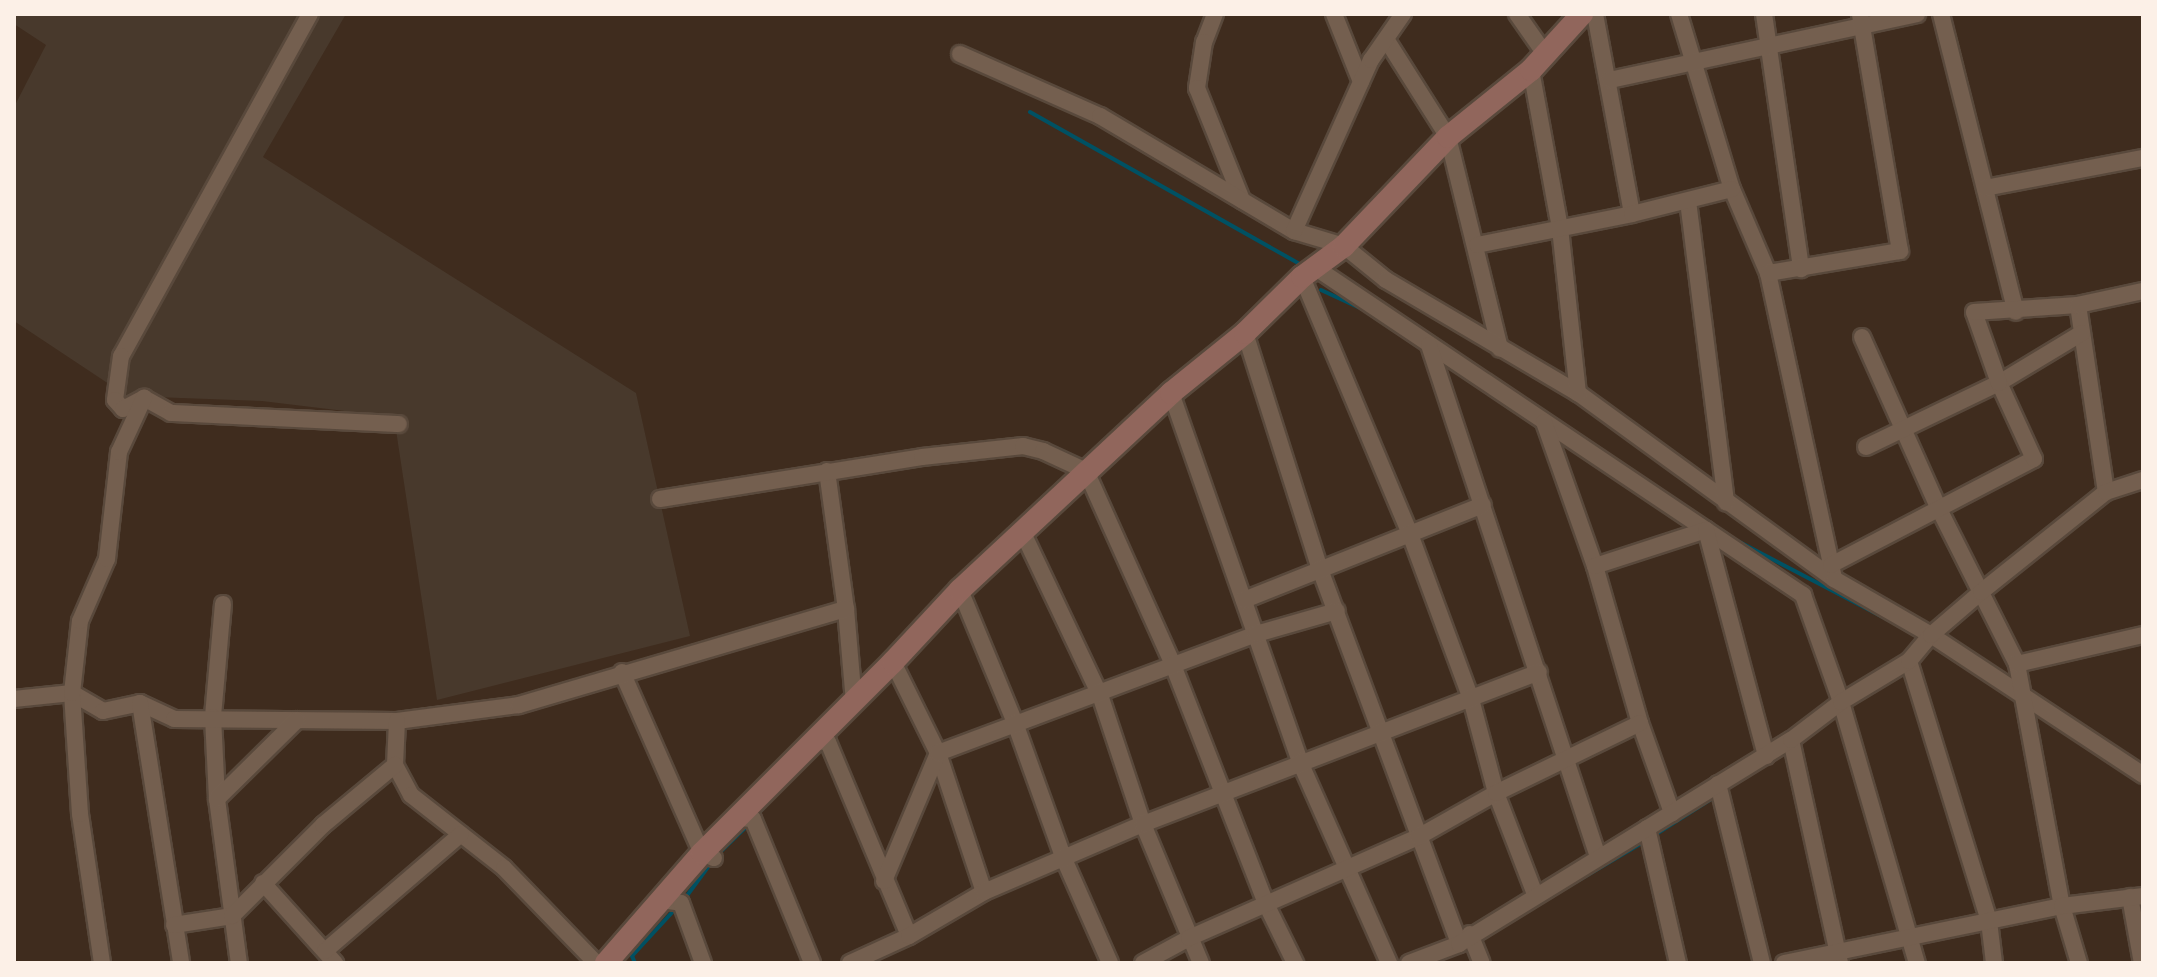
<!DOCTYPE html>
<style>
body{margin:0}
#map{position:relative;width:2157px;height:977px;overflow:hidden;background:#3f2c1e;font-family:"Libre Baskerville",serif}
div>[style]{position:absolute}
.industrial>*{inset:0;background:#48392c}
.stream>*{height:4px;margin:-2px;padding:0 2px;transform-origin:2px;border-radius:2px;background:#005163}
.roads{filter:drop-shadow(2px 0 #59493c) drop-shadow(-2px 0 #59493c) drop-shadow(0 2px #59493c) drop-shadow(0 -2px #59493c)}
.street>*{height:16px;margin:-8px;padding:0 8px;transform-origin:8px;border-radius:8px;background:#745f4f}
.secondary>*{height:22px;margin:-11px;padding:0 11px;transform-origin:11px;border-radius:11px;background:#91665c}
span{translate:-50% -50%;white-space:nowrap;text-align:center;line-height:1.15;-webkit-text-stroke:6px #3f2c1e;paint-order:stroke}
.frame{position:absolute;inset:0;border:16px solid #fcf0e7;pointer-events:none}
</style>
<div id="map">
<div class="industrial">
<div style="clip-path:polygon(14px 14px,346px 14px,263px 157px,636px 393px,690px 636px,437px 700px,394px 417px,262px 401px,127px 396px,14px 321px,14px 107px,46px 45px,14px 24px)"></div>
</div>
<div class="stream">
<div style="left:1030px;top:112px;width:316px;rotate:29.4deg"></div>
<div style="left:1321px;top:290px;width:53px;rotate:24.6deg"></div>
<div style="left:1728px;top:536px;width:192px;rotate:27.6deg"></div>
<div style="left:851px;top:719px;width:63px;rotate:-45.6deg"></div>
<div style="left:756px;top:816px;width:18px;rotate:-49deg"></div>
<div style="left:1653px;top:836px;width:75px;rotate:-32.4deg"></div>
<div style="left:716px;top:856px;width:47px;rotate:-44.1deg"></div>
<div style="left:1550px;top:897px;width:110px;rotate:-30.5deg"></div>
<div style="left:683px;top:901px;width:47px;rotate:-53.6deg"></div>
<div style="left:635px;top:963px;width:8px;rotate:-113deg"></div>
<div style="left:632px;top:956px;width:67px;rotate:-47.4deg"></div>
</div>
<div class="roads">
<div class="street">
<div style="left:310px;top:14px;width:391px;rotate:118.9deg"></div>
<div style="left:121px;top:356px;width:44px;rotate:97.8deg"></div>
<div style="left:115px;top:400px;width:12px;rotate:48deg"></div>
<div style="left:123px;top:409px;width:24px;rotate:-28deg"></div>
<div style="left:144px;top:398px;width:31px;rotate:29deg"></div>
<div style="left:171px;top:413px;width:228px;rotate:2.8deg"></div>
<div style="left:1215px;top:14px;width:30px;rotate:111deg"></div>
<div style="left:1204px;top:42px;width:47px;rotate:98.7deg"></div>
<div style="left:1197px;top:88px;width:121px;rotate:68.1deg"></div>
<div style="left:1334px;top:14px;width:73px;rotate:68.3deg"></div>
<div style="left:1517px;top:14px;width:49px;rotate:55deg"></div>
<div style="left:1595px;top:14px;width:203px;rotate:79.5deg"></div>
<div style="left:1679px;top:14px;width:183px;rotate:73.2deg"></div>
<div style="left:1732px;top:189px;width:91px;rotate:66.8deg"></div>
<div style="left:1768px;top:273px;width:313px;rotate:77.8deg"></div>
<div style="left:1764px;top:14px;width:258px;rotate:81.7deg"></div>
<div style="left:1941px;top:14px;width:307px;rotate:75.9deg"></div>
<div style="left:1386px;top:39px;width:116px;rotate:57.7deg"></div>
<div style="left:1448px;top:137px;width:218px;rotate:76.2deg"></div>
<div style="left:960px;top:54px;width:153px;rotate:23.9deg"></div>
<div style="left:1100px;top:116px;width:226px;rotate:30.7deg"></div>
<div style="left:1294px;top:231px;width:52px;rotate:16.7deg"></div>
<div style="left:1344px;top:246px;width:54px;rotate:39deg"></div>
<div style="left:1386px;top:280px;width:223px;rotate:30.5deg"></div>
<div style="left:1578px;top:393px;width:316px;rotate:36deg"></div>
<div style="left:1834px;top:579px;width:112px;rotate:30deg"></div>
<div style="left:1931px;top:635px;width:254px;rotate:33.4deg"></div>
<div style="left:1531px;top:70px;width:161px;rotate:79.6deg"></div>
<div style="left:1560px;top:228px;width:166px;rotate:83.8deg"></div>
<div style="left:1610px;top:80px;width:314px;rotate:-12.1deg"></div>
<div style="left:1985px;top:188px;width:161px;rotate:-10.8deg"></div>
<div style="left:1688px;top:201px;width:304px;rotate:82.8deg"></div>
<div style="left:1294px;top:231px;width:188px;rotate:-65.8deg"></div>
<div style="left:1371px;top:60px;width:56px;rotate:-55.2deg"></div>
<div style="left:1477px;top:245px;width:158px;rotate:-11.3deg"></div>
<div style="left:1632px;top:214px;width:103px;rotate:-14deg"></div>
<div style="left:1316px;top:268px;width:587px;rotate:33.88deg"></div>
<div style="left:1803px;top:595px;width:114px;rotate:70.4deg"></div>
<div style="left:1841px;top:702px;width:272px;rotate:73.8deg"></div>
<div style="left:1768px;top:273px;width:134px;rotate:-9.5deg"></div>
<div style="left:1900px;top:251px;width:240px;rotate:-99.6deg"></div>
<div style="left:1302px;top:277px;width:279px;rotate:67.2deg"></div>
<div style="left:1410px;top:534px;width:176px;rotate:69.7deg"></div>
<div style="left:1471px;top:699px;width:97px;rotate:75.1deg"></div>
<div style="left:1496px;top:793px;width:108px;rotate:68.9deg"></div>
<div style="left:2078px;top:305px;width:189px;rotate:81.5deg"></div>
<div style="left:1245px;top:333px;width:251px;rotate:72.4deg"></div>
<div style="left:1321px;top:572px;width:397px;rotate:69.6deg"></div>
<div style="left:1862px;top:337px;width:188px;rotate:65.9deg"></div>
<div style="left:1939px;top:509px;width:174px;rotate:63.3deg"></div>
<div style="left:2017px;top:664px;width:246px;rotate:79.5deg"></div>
<div style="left:2062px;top:906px;width:59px;rotate:73.4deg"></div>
<div style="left:1429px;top:345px;width:539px;rotate:71.73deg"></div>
<div style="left:1171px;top:393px;width:391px;rotate:70.7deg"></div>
<div style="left:1300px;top:762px;width:220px;rotate:66.1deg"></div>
<div style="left:1544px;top:422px;width:153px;rotate:70.5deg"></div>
<div style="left:1595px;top:566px;width:163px;rotate:74deg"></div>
<div style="left:1640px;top:723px;width:96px;rotate:70.4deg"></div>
<div style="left:1866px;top:447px;width:148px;rotate:-25.7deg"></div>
<div style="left:1999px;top:383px;width:97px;rotate:-31.1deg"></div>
<div style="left:827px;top:471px;width:139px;rotate:82.2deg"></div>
<div style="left:846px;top:609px;width:93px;rotate:85.1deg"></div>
<div style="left:660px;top:499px;width:265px;rotate:-9.1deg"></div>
<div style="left:922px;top:457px;width:102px;rotate:-6.2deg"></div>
<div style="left:1023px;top:446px;width:21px;rotate:14deg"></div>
<div style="left:1043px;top:451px;width:47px;rotate:24.9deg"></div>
<div style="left:1086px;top:471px;width:213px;rotate:65.8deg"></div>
<div style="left:1173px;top:665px;width:259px;rotate:68.7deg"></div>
<div style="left:1267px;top:906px;width:64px;rotate:63.8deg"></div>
<div style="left:1022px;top:531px;width:182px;rotate:64.6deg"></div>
<div style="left:1100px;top:695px;width:136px;rotate:71.6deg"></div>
<div style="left:1143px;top:824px;width:151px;rotate:67.4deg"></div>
<div style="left:1831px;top:565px;width:229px;rotate:-27.6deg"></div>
<div style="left:2034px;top:459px;width:84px;rotate:-114.7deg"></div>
<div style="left:1999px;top:383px;width:75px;rotate:-109.4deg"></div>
<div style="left:1974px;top:312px;width:104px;rotate:-3.9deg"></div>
<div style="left:2078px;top:305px;width:66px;rotate:-12.2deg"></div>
<div style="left:1595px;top:566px;width:117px;rotate:-18deg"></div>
<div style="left:1706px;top:530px;width:234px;rotate:75.1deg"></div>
<div style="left:960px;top:590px;width:144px;rotate:67.5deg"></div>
<div style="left:1015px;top:723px;width:145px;rotate:70.2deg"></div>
<div style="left:1064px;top:859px;width:114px;rotate:66.1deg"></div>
<div style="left:1244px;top:600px;width:257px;rotate:-21.7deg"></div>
<div style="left:223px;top:604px;width:113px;rotate:95.1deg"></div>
<div style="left:213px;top:717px;width:82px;rotate:87.2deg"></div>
<div style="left:217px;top:799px;width:165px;rotate:82.4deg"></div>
<div style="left:1909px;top:661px;width:272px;rotate:72.9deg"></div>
<div style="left:1989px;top:921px;width:42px;rotate:83.2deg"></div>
<div style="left:893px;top:662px;width:102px;rotate:63.7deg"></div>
<div style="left:938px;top:753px;width:146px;rotate:71.7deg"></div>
<div style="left:2017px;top:664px;width:129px;rotate:-13deg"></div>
<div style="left:622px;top:672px;width:198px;rotate:66.2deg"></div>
<div style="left:702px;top:853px;width:13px;rotate:23deg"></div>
<div style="left:14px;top:699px;width:58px;rotate:-5.9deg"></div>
<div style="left:72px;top:693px;width:36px;rotate:30deg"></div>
<div style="left:103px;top:711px;width:38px;rotate:-12deg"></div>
<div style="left:140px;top:703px;width:38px;rotate:25deg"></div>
<div style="left:174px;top:719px;width:223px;rotate:0.5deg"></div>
<div style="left:397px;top:721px;width:123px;rotate:-7.5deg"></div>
<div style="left:519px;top:705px;width:341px;rotate:-16.4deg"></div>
<div style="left:140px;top:703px;width:263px;rotate:81deg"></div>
<div style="left:397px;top:721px;width:44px;rotate:92.6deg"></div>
<div style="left:395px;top:765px;width:34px;rotate:62deg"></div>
<div style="left:411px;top:795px;width:118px;rotate:38.1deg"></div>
<div style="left:504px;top:868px;width:132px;rotate:45.9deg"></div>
<div style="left:1791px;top:740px;width:228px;rotate:77.6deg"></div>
<div style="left:813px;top:741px;width:15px;rotate:4deg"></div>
<div style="left:828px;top:742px;width:210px;rotate:67.3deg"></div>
<div style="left:1718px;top:784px;width:184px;rotate:76.2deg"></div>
<div style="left:217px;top:799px;width:112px;rotate:-44.6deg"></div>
<div style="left:739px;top:818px;width:14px;rotate:4deg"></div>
<div style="left:753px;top:819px;width:156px;rotate:67.7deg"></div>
<div style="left:1647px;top:828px;width:139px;rotate:77.1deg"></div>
<div style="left:884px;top:881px;width:139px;rotate:-67.1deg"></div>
<div style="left:938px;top:753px;width:340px;rotate:-20.5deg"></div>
<div style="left:1256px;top:634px;width:84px;rotate:-15.9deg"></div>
<div style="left:263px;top:883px;width:108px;rotate:48deg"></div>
<div style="left:2130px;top:897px;width:67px;rotate:79.7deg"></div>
<div style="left:662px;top:900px;width:19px;rotate:9deg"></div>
<div style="left:681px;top:903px;width:64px;rotate:69.9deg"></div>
<div style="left:174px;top:925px;width:59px;rotate:-8.8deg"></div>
<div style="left:232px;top:916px;width:129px;rotate:-45deg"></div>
<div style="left:323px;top:825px;width:94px;rotate:-39.8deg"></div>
<div style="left:1470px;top:934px;width:31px;rotate:68deg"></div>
<div style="left:325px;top:951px;width:179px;rotate:-40.7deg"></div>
<div style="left:102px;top:963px;width:151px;rotate:-98.4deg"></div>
<div style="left:80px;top:814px;width:121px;rotate:-93.8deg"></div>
<div style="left:72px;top:693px;width:72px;rotate:-83.7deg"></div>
<div style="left:80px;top:621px;width:68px;rotate:-66.5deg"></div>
<div style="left:107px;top:559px;width:108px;rotate:-83.6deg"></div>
<div style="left:119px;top:452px;width:60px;rotate:-65.2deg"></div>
<div style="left:850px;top:963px;width:65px;rotate:-24.6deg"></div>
<div style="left:909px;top:936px;width:87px;rotate:-30.4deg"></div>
<div style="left:984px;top:892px;width:173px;rotate:-23.2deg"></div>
<div style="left:1143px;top:824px;width:424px;rotate:-21deg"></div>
<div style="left:1143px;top:963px;width:52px;rotate:-28.5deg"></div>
<div style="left:1189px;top:938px;width:250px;rotate:-23.8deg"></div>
<div style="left:1418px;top:837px;width:90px;rotate:-29.4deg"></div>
<div style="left:1496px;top:793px;width:160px;rotate:-25.9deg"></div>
<div style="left:1409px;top:963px;width:53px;rotate:-20.8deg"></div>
<div style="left:1459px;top:944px;width:390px;rotate:-31.6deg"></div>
<div style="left:1791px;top:740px;width:63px;rotate:-37.2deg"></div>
<div style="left:1841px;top:702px;width:79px;rotate:-31.1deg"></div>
<div style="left:1909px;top:661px;width:34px;rotate:-50deg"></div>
<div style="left:1931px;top:635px;width:66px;rotate:-40.7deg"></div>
<div style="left:1981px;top:592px;width:160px;rotate:-38.7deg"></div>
<div style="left:2106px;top:492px;width:39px;rotate:-18deg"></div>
<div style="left:1784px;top:963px;width:284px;rotate:-11.6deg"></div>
<div style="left:2062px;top:906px;width:82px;rotate:-7deg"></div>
</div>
<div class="secondary">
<div style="left:606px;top:963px;width:146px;rotate:-48.9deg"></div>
<div style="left:702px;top:853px;width:270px;rotate:-45deg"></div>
<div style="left:893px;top:662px;width:98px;rotate:-47.1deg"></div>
<div style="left:960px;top:590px;width:289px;rotate:-43deg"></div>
<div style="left:1171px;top:393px;width:95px;rotate:-39deg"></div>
<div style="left:1245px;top:333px;width:80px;rotate:-44.5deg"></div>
<div style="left:1302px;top:277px;width:52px;rotate:-36.4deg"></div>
<div style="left:1344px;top:246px;width:151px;rotate:-46.3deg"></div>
<div style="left:1448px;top:137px;width:107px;rotate:-38.9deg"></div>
<div style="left:1531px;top:70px;width:76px;rotate:-47.7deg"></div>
</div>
</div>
<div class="frame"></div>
</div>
